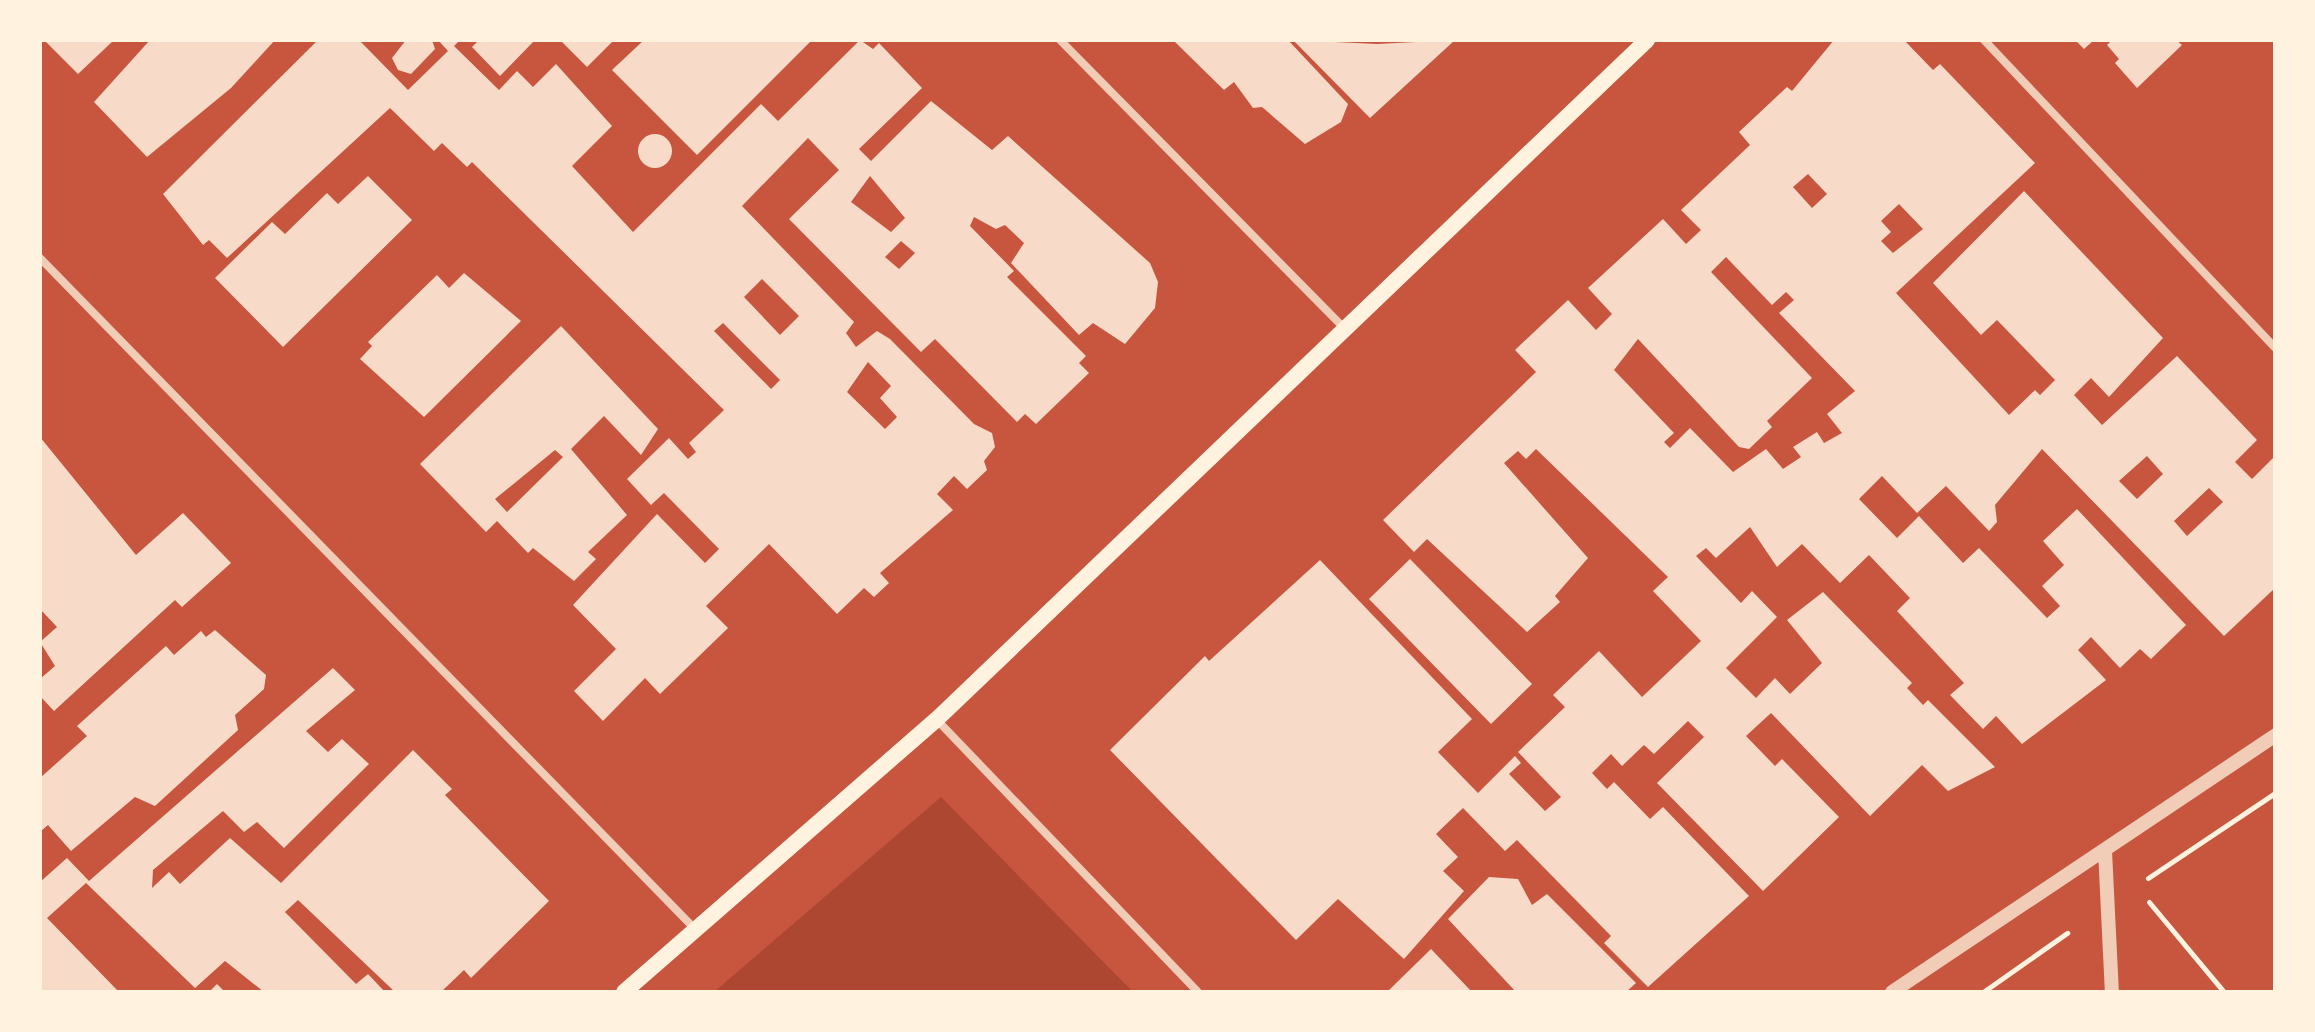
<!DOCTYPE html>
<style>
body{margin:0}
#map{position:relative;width:2315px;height:1032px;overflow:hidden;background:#c8553d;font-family:Figtree,sans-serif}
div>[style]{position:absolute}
.green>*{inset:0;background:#ae4732}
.building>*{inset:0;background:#f7dbc8}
.round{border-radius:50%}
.path>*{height:5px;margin:-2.5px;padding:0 2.5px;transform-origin:2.5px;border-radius:2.5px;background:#fff3e0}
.minor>*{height:8px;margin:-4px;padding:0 4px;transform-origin:4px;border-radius:4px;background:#f1ccb7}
.tertiary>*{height:14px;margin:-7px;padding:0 7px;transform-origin:7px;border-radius:7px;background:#f1ccb7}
.secondary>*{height:16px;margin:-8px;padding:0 8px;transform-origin:8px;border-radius:8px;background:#fff3e0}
span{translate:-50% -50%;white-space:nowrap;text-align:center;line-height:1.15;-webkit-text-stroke:7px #fff3e0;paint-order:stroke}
.frame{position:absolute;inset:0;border:42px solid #fff3e0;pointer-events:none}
</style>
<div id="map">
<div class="green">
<div style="clip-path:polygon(941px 797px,1133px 992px,714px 992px)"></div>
</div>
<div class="building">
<div style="clip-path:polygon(44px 40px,114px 40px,78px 74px)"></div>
<div style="clip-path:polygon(150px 40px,275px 40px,231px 88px,147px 157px,94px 102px)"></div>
<div style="clip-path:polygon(evenodd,318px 40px,359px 40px,408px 90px,448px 51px,438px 40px,460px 40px,454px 46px,499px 90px,517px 71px,533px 87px,556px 64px,612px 126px,572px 166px,633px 232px,761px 104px,778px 121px,860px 40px,873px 49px,879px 43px,922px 88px,859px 149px,871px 161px,931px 101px,992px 150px,1008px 136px,1150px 263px,1158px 282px,1155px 308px,1125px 344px,1093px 323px,1079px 335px,1011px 263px,1024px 243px,1005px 225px,996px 229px,974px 217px,970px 226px,1014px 271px,1007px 277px,1086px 356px,1079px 363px,1089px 373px,1036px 424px,1025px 414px,1017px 422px,935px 339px,921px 352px,789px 219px,839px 170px,808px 138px,742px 206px,854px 322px,846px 333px,856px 347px,877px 331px,890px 339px,974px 424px,992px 433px,995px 447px,984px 461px,987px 470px,967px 489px,954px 476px,937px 494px,953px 510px,880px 573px,889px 583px,874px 597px,864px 588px,837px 614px,769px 544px,706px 606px,728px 628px,660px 694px,645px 678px,603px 721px,574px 691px,616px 649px,573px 605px,657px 514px,705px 563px,719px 549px,664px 493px,651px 505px,627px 479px,669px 438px,688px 459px,696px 452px,689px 443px,724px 410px,472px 162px,467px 167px,442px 143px,434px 151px,390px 108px,227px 258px,209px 240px,203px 245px,163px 194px,318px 40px,870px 176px,905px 218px,891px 232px,851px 202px,870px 176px,318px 40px,901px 241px,915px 253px,899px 269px,885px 257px,901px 241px,318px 40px,762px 279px,799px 316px,780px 335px,744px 297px,762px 279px,318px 40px,723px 323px,780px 380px,771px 389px,714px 331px,723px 323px,318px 40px,868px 362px,891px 386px,880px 398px,897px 417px,885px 429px,847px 392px,868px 362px)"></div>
<div style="clip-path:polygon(406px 40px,432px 40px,435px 49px,411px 74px,398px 70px,392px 58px)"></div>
<div style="clip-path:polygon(479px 40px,535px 40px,500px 76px,472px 47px)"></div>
<div style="clip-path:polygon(560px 40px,614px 40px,587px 67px)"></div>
<div style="clip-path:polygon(644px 40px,812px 40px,697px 155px,612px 70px)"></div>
<div style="clip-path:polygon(1288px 40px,1348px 104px,1341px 122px,1305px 144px,1262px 107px,1253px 108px,1234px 82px,1224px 90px,1175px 42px)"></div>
<div style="clip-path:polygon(1293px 40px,1377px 44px,1455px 40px,1370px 118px)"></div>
<div style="clip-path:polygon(evenodd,1834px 40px,1904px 40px,1933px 70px,1940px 64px,2035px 163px,1896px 293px,2009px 415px,2035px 390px,2040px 395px,2055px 380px,1997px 320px,1981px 335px,1933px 283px,2024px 191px,2163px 338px,2109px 397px,2091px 378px,2074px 395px,2102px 425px,2177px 356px,2257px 440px,2235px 462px,2252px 479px,2275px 456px,2275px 588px,2224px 636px,2042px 449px,1995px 505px,1997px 522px,1989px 531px,1946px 486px,1917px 513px,1882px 476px,1859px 499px,1897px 538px,1919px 516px,1963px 563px,1979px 548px,2047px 618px,2060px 606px,2042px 586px,2064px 565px,2043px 541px,2077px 509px,2186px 625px,2151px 659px,2140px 649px,2120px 668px,2091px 637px,2078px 650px,2106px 680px,2022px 744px,1996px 716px,1983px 729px,1950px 695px,1964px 683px,1897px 611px,1910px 598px,1869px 555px,1840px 583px,1802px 544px,1777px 567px,1750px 527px,1716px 558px,1706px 548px,1696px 556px,1741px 603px,1752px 591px,1777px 617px,1726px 668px,1756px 698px,1775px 678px,1790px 694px,1822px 663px,1787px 620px,1823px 592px,1912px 683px,1907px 688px,1923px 705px,1928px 700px,1995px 767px,1948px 791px,1922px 765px,1870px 816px,1771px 713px,1746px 736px,1775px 766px,1782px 759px,1839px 817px,1763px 891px,1657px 783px,1704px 737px,1688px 721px,1654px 754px,1644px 745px,1622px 766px,1611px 754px,1592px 773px,1607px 789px,1614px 782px,1650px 819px,1663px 807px,1749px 896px,1648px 987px,1604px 943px,1611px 936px,1517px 840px,1505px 851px,1463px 808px,1436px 834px,1458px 857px,1443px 871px,1464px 891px,1404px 959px,1338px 899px,1296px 940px,1110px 750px,1205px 656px,1209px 661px,1320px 560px,1472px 719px,1438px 752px,1478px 793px,1515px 756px,1521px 763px,1509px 774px,1545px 811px,1561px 797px,1518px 752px,1565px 707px,1553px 695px,1599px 651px,1642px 697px,1701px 641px,1653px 591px,1668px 577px,1536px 449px,1526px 459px,1518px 451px,1504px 463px,1588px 558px,1555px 596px,1560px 602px,1527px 632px,1427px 539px,1414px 552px,1383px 520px,1536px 372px,1515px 350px,1568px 300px,1596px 330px,1612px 314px,1588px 288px,1663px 219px,1686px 244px,1701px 230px,1681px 210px,1750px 145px,1739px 132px,1787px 87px,1792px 91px,1834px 40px,1808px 174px,1827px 194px,1812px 208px,1793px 187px,1808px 174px,1834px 40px,1899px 204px,1923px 229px,1893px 253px,1881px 241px,1891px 232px,1881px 221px,1899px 204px,1834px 40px,1726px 257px,1772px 305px,1786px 292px,1794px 300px,1779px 313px,1855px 391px,1827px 414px,1842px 433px,1824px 443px,1817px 432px,1793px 447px,1801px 457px,1783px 469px,1766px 449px,1733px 472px,1690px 428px,1670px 448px,1664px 442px,1674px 433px,1614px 370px,1638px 339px,1739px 447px,1749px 449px,1772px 427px,1767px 421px,1812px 378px,1711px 272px,1726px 257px,1834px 40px,2147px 456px,2163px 474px,2137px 499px,2119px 481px,2147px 456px,1834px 40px,2209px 488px,2223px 502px,2187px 536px,2174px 521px,2209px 488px)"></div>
<div style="clip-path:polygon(2075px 40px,2094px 40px,2084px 49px)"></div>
<div style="clip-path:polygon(2112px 40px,2176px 40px,2182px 45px,2137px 88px,2115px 63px,2119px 59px,2107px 45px)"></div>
<div class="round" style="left:638px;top:134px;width:34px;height:34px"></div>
<div style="clip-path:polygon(368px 176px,412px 220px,283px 347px,215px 278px,272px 222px,285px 234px,327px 193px,338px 204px)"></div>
<div style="clip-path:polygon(464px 273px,521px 321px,424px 417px,360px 359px,372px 346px,368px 342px,437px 275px,449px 288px)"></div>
<div style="clip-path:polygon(evenodd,561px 326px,658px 429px,641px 455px,604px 416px,571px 449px,627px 515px,588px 552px,596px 559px,574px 581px,533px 548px,528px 553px,497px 521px,486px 532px,420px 464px,561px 326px,555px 450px,563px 457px,507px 512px,495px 499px,555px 450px)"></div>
<div style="clip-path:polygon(40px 437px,136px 555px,183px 513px,231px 563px,182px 607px,175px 600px,54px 711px,40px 696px,40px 679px,55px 666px,40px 642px,57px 627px,40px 609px)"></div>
<div style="clip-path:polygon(1410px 559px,1532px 684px,1491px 724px,1369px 599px)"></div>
<div style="clip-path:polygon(215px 630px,266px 675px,264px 689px,235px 715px,238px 730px,155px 806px,135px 797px,71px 851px,48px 825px,40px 832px,40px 778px,87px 736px,77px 726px,166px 646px,174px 655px,201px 631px,206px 637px)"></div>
<div style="clip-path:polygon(333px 668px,355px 690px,306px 731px,328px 752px,342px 739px,369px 764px,284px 848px,257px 822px,244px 832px,223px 811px,153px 870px,152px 888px,169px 872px,180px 884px,230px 838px,281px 883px,413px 750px,452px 789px,445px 795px,549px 901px,471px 978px,464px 970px,441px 992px,395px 992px,298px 900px,285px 912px,356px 984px,368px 974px,385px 992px,264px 992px,225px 961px,195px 988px,86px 883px,47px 918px,119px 992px,40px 992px,40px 882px,67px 858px,89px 881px)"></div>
<div style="clip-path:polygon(1489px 877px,1518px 879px,1532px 905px,1547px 894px,1636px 983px,1626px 992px,1516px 992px,1448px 919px)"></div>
<div style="clip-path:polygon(1431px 949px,1472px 992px,1387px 992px)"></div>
<div style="clip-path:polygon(217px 984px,225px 992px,209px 992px)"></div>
</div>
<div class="path">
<div style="left:2148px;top:878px;width:153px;rotate:-33.8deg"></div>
<div style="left:2149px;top:902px;width:117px;rotate:50.2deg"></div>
<div style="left:1983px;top:992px;width:103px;rotate:-35.1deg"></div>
</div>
<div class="minor">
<div style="left:1060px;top:40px;width:407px;rotate:45.4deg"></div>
<div style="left:1984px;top:40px;width:424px;rotate:46.6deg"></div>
<div style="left:40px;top:258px;width:939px;rotate:45.69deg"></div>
<div style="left:937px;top:720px;width:377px;rotate:46.2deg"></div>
</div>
<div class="tertiary">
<div style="left:2105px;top:851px;width:141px;rotate:87.2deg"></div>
<div style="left:1892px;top:992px;width:461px;rotate:-33.8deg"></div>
</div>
<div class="secondary">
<div style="left:624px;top:992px;width:414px;rotate:-41.1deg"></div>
<div style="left:936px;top:720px;width:984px;rotate:-43.72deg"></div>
</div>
<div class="frame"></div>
</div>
